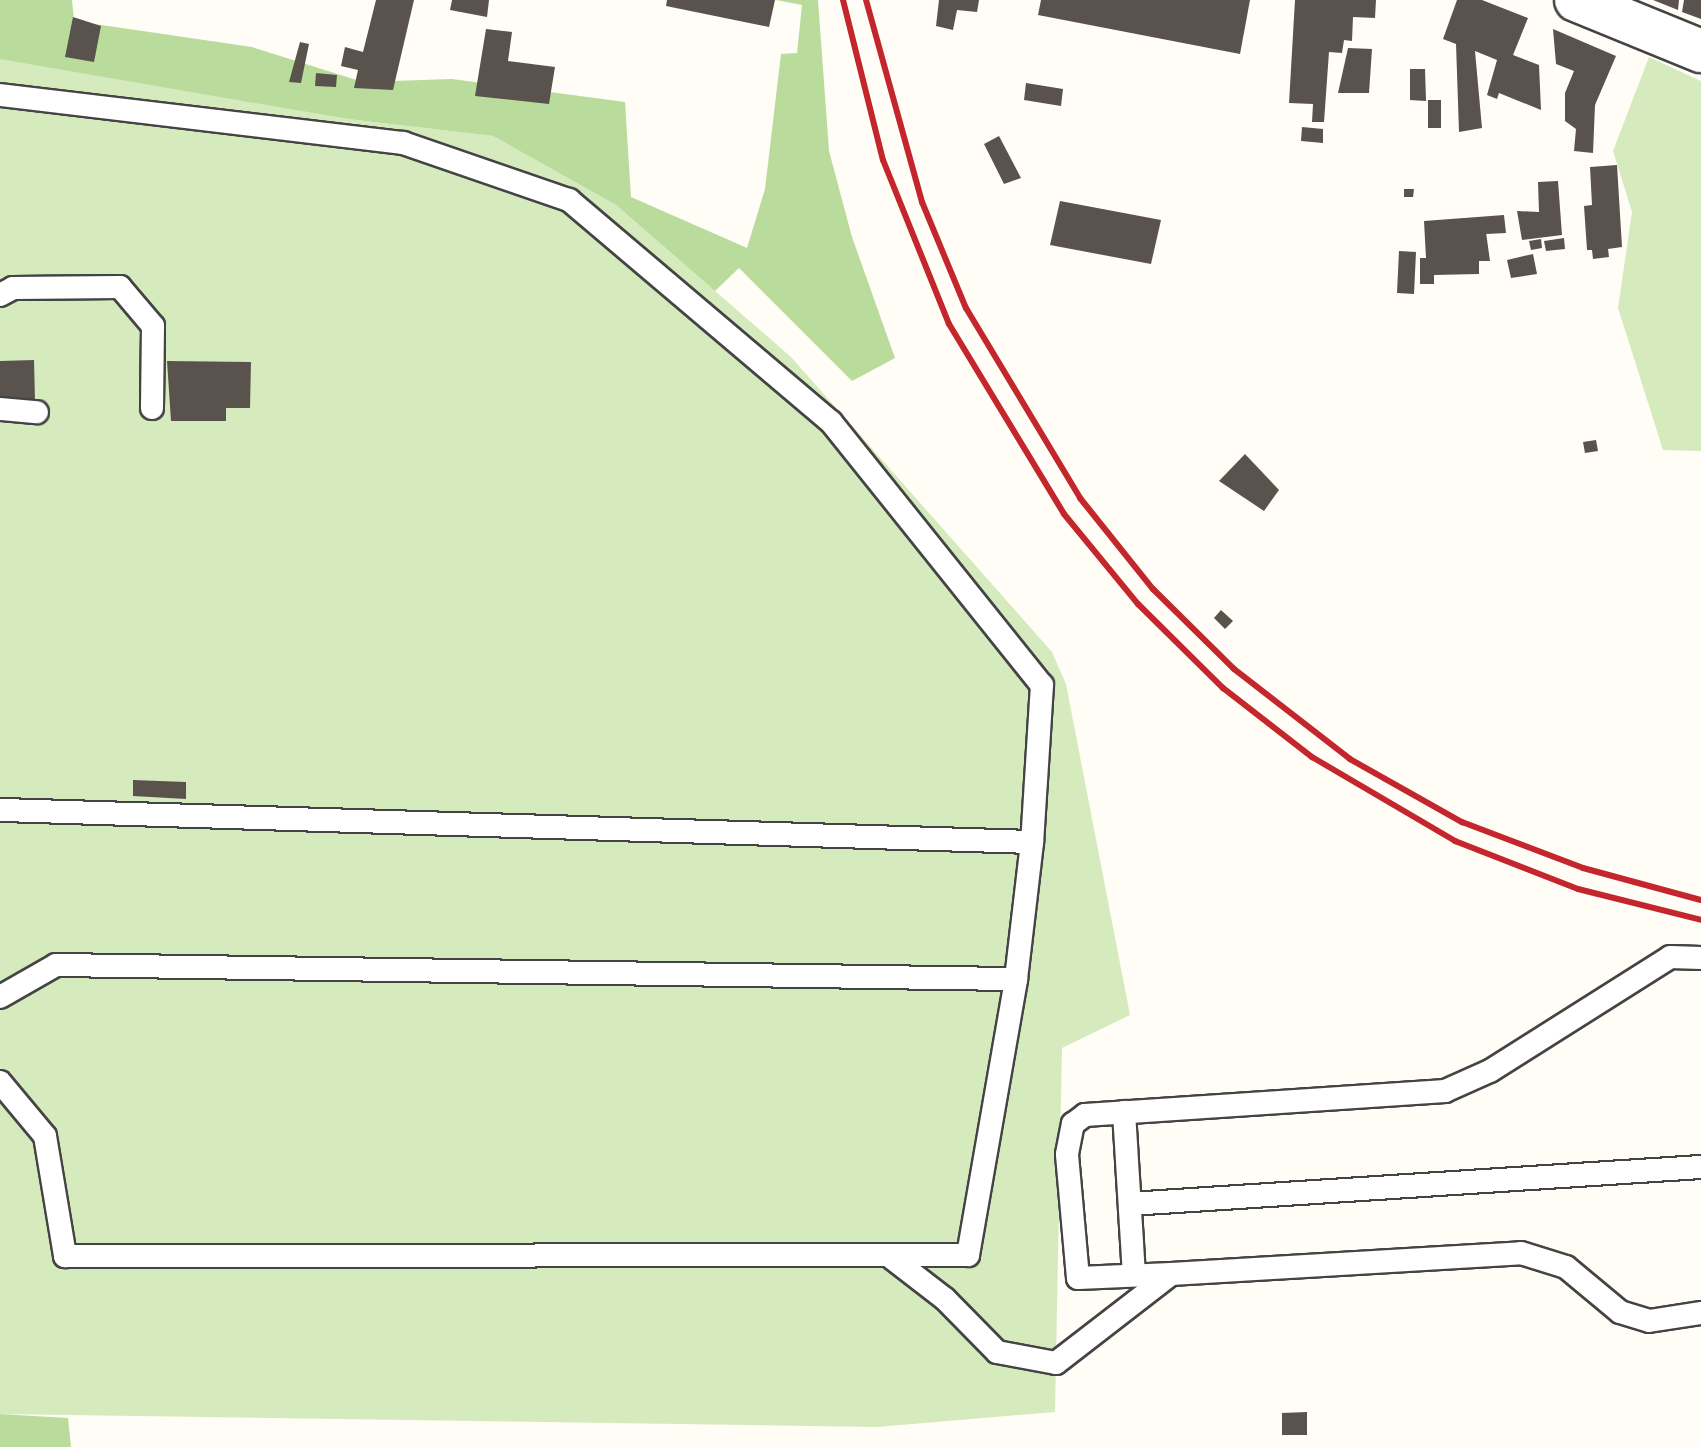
<!DOCTYPE html>
<style>
body{margin:0}
#map{position:relative;width:1701px;height:1447px;overflow:hidden;background:#fffdf5;font-family:"Zilla Slab",serif}
div>[style]{position:absolute}
.green>*{inset:0;background:#d5ebbd}
.forest>*{inset:0;background:#b9dc9c}
.building>*{inset:0;background:#5a524d}
.roads{filter:drop-shadow(2px 0 #444) drop-shadow(-2px 0 #444) drop-shadow(0 2px #444) drop-shadow(0 -2px #444)}
.lane>*{height:22px;margin:-11px;padding:0 11px;transform-origin:11px;border-radius:11px;background:#fff}
.street>*{height:42px;margin:-21px;padding:0 21px;transform-origin:21px;border-radius:21px;background:#fff}
.rail>*{height:6px;margin:-3px;padding:0 3px;transform-origin:3px;border-radius:3px;background:#c4262e}
span{translate:-50% -50%;white-space:nowrap;text-align:center;line-height:1.15;-webkit-text-stroke:8px #fff;paint-order:stroke}
</style>
<div id="map">
<div class="green">
<div style="clip-path:polygon(1649px 57px,1701px 81px,1701px 451px,1663px 450px,1618px 308px,1632px 212px,1613px 151px)"></div>
<div style="clip-path:polygon(11px 58px,348px 119px,493px 136px,616px 205px,791px 357px,1052px 652px,1066px 684px,1130px 1015px,1062px 1048px,1055px 1412px,877px 1427px,0 1414px,0 59px)"></div>
</div>
<div class="forest">
<div style="clip-path:polygon(0 0,72px 0,74px 21px,252px 47px,363px 82px,452px 79px,625px 102px,631px 197px,747px 248px,765px 189px,781px 54px,797px 53px,802px 5px,776px 0,818px 0,829px 151px,852px 237px,895px 358px,852px 381px,739px 268px,715px 291px,616px 205px,493px 136px,348px 119px,0 59px)"></div>
<div style="clip-path:polygon(0 1414px,68px 1418px,71px 1447px,0 1447px)"></div>
</div>
<div class="building">
<div style="clip-path:polygon(376px 0,414px 0,393px 90px,354px 88px,358px 70px,341px 66px,345px 47px,363px 52px)"></div>
<div style="clip-path:polygon(452px 0,489px 0,487px 17px,450px 10px)"></div>
<div style="clip-path:polygon(667px 0,775px 0,769px 27px,666px 6px)"></div>
<div style="clip-path:polygon(939px 0,979px 0,977px 12px,957px 10px,953px 30px,936px 26px)"></div>
<div style="clip-path:polygon(1041px 0,1250px 0,1240px 54px,1038px 15px)"></div>
<div style="clip-path:polygon(1295px 0,1376px 0,1375px 18px,1353px 17px,1352px 41px,1344px 40px,1342px 53px,1329px 52px,1324px 122px,1312px 122px,1313px 104px,1289px 103px)"></div>
<div style="clip-path:polygon(1457px 0,1482px 0,1528px 18px,1513px 55px,1539px 65px,1541px 110px,1499px 93px,1497px 99px,1487px 95px,1497px 60px,1475px 51px,1482px 128px,1459px 132px,1456px 44px,1443px 39px)"></div>
<div style="clip-path:polygon(1653px 0,1679px 0,1678px 10px)"></div>
<div style="clip-path:polygon(1684px 0,1701px 0,1701px 19px,1682px 12px)"></div>
<div style="clip-path:polygon(73px 17px,101px 26px,94px 62px,65px 57px)"></div>
<div style="clip-path:polygon(486px 29px,512px 32px,508px 61px,555px 67px,549px 104px,475px 96px)"></div>
<div style="clip-path:polygon(1553px 29px,1616px 56px,1595px 105px,1593px 153px,1574px 151px,1576px 129px,1565px 121px,1565px 93px,1574px 71px,1556px 64px)"></div>
<div style="clip-path:polygon(300px 42px,309px 44px,301px 83px,289px 82px)"></div>
<div style="clip-path:polygon(1348px 48px,1372px 49px,1369px 93px,1338px 93px)"></div>
<div style="clip-path:polygon(1410px 69px,1425px 69px,1426px 101px,1410px 100px)"></div>
<div style="clip-path:polygon(316px 73px,337px 75px,336px 87px,315px 86px)"></div>
<div style="clip-path:polygon(1026px 83px,1063px 89px,1061px 106px,1024px 100px)"></div>
<div style="clip-path:polygon(1428px 100px,1441px 100px,1441px 128px,1428px 128px)"></div>
<div style="clip-path:polygon(1302px 127px,1323px 129px,1323px 143px,1301px 141px)"></div>
<div style="clip-path:polygon(999px 136px,1021px 178px,1004px 184px,984px 144px)"></div>
<div style="clip-path:polygon(1617px 165px,1622px 247px,1608px 249px,1609px 257px,1593px 259px,1592px 250px,1587px 250px,1584px 206px,1592px 205px,1590px 167px)"></div>
<div style="clip-path:polygon(1558px 181px,1562px 235px,1522px 240px,1517px 211px,1539px 212px,1538px 182px)"></div>
<div style="clip-path:polygon(1404px 189px,1414px 189px,1413px 197px,1404px 197px)"></div>
<div style="clip-path:polygon(1060px 201px,1161px 220px,1151px 264px,1050px 245px)"></div>
<div style="clip-path:polygon(1504px 215px,1506px 233px,1486px 234px,1485px 225px,1490px 261px,1479px 261px,1479px 274px,1434px 275px,1434px 284px,1420px 284px,1420px 258px,1426px 258px,1424px 221px)"></div>
<div style="clip-path:polygon(1564px 238px,1565px 249px,1546px 251px,1544px 241px)"></div>
<div style="clip-path:polygon(1541px 239px,1542px 248px,1531px 250px,1529px 241px)"></div>
<div style="clip-path:polygon(1399px 251px,1416px 252px,1414px 294px,1397px 293px)"></div>
<div style="clip-path:polygon(1533px 254px,1537px 274px,1511px 278px,1507px 260px)"></div>
<div style="clip-path:polygon(34px 360px,35px 401px,0 402px,0 361px)"></div>
<div style="clip-path:polygon(167px 361px,251px 362px,250px 408px,226px 408px,226px 421px,171px 421px)"></div>
<div style="clip-path:polygon(1596px 440px,1598px 451px,1585px 453px,1583px 442px)"></div>
<div style="clip-path:polygon(1245px 454px,1279px 490px,1264px 511px,1219px 481px)"></div>
<div style="clip-path:polygon(1221px 610px,1233px 621px,1225px 629px,1214px 618px)"></div>
<div style="clip-path:polygon(133px 780px,186px 782px,186px 799px,133px 796px)"></div>
<div style="clip-path:polygon(1307px 1412px,1307px 1435px,1282px 1435px,1282px 1413px)"></div>
</div>
<div class="roads">
<div class="lane">
<div style="left:0;top:95px;width:406px;rotate:6.8deg"></div>
<div style="left:403px;top:143px;width:176px;rotate:19deg"></div>
<div style="left:569px;top:200px;width:343px;rotate:40.3deg"></div>
<div style="left:831px;top:422px;width:337px;rotate:51.3deg"></div>
<div style="left:1042px;top:685px;width:157px;rotate:93.6deg"></div>
<div style="left:1032px;top:842px;width:1032px;rotate:-178.22deg"></div>
<div style="left:0;top:295px;width:15px;rotate:-28deg"></div>
<div style="left:13px;top:288px;width:107px;rotate:-0.5deg"></div>
<div style="left:120px;top:287px;width:51px;rotate:49.8deg"></div>
<div style="left:153px;top:326px;width:82px;rotate:90.7deg"></div>
<div style="left:0;top:409px;width:37px;rotate:5deg"></div>
<div style="left:0;top:997px;width:64px;rotate:-29.7deg"></div>
<div style="left:56px;top:965px;width:960px;rotate:0.84deg"></div>
<div style="left:1016px;top:979px;width:138px;rotate:-83.3deg"></div>
<div style="left:0;top:1082px;width:70px;rotate:50.2deg"></div>
<div style="left:45px;top:1136px;width:122px;rotate:80.5deg"></div>
<div style="left:65px;top:1256px;width:903px;rotate:-0.06deg"></div>
<div style="left:968px;top:1255px;width:280px;rotate:-80.1deg"></div>
<div style="left:1124px;top:1112px;width:163px;rotate:86.5deg"></div>
<div style="left:1130px;top:1204px;width:572px;rotate:-3.71deg"></div>
<div style="left:888px;top:1255px;width:72px;rotate:37.7deg"></div>
<div style="left:945px;top:1299px;width:74px;rotate:45.5deg"></div>
<div style="left:997px;top:1352px;width:60px;rotate:10.6deg"></div>
<div style="left:1056px;top:1363px;width:145px;rotate:-37.7deg"></div>
<div style="left:1171px;top:1274px;width:351px;rotate:-3.4deg"></div>
<div style="left:1521px;top:1253px;width:47px;rotate:17.3deg"></div>
<div style="left:1566px;top:1267px;width:70px;rotate:39.8deg"></div>
<div style="left:1620px;top:1312px;width:30px;rotate:17deg"></div>
<div style="left:1649px;top:1321px;width:53px;rotate:-8.7deg"></div>
<div style="left:1171px;top:1274px;width:93px;rotate:177.5deg"></div>
<div style="left:1078px;top:1278px;width:124px;rotate:-95.1deg"></div>
<div style="left:1067px;top:1154px;width:31px;rotate:-79deg"></div>
<div style="left:1073px;top:1124px;width:15px;rotate:-37deg"></div>
<div style="left:1085px;top:1115px;width:361px;rotate:-3.8deg"></div>
<div style="left:1445px;top:1091px;width:49px;rotate:-24deg"></div>
<div style="left:1490px;top:1071px;width:213px;rotate:-32.3deg"></div>
<div style="left:1670px;top:957px;width:31px;rotate:2deg"></div>
</div>
<div class="street">
<div style="left:1576px;top:0;width:135px;rotate:22.2deg"></div>
</div>
</div>
<div class="rail">
<div style="left:843px;top:0;width:165px;rotate:76deg"></div>
<div style="left:883px;top:160px;width:177px;rotate:68.1deg"></div>
<div style="left:949px;top:324px;width:222px;rotate:58.8deg"></div>
<div style="left:1064px;top:514px;width:117px;rotate:50.6deg"></div>
<div style="left:1138px;top:604px;width:120px;rotate:44.7deg"></div>
<div style="left:1223px;top:688px;width:113px;rotate:37.8deg"></div>
<div style="left:1312px;top:757px;width:166px;rotate:30.4deg"></div>
<div style="left:1455px;top:841px;width:132px;rotate:21.3deg"></div>
<div style="left:1578px;top:889px;width:127px;rotate:14.1deg"></div>
<div style="left:866px;top:0;width:210px;rotate:74.5deg"></div>
<div style="left:922px;top:202px;width:115px;rotate:67.5deg"></div>
<div style="left:966px;top:308px;width:222px;rotate:59deg"></div>
<div style="left:1080px;top:498px;width:117px;rotate:51.3deg"></div>
<div style="left:1153px;top:589px;width:114px;rotate:44.6deg"></div>
<div style="left:1234px;top:669px;width:147px;rotate:37.8deg"></div>
<div style="left:1350px;top:759px;width:129px;rotate:29.4deg"></div>
<div style="left:1462px;top:822px;width:129px;rotate:20.8deg"></div>
<div style="left:1583px;top:868px;width:122px;rotate:15.2deg"></div>
</div>
</div>
